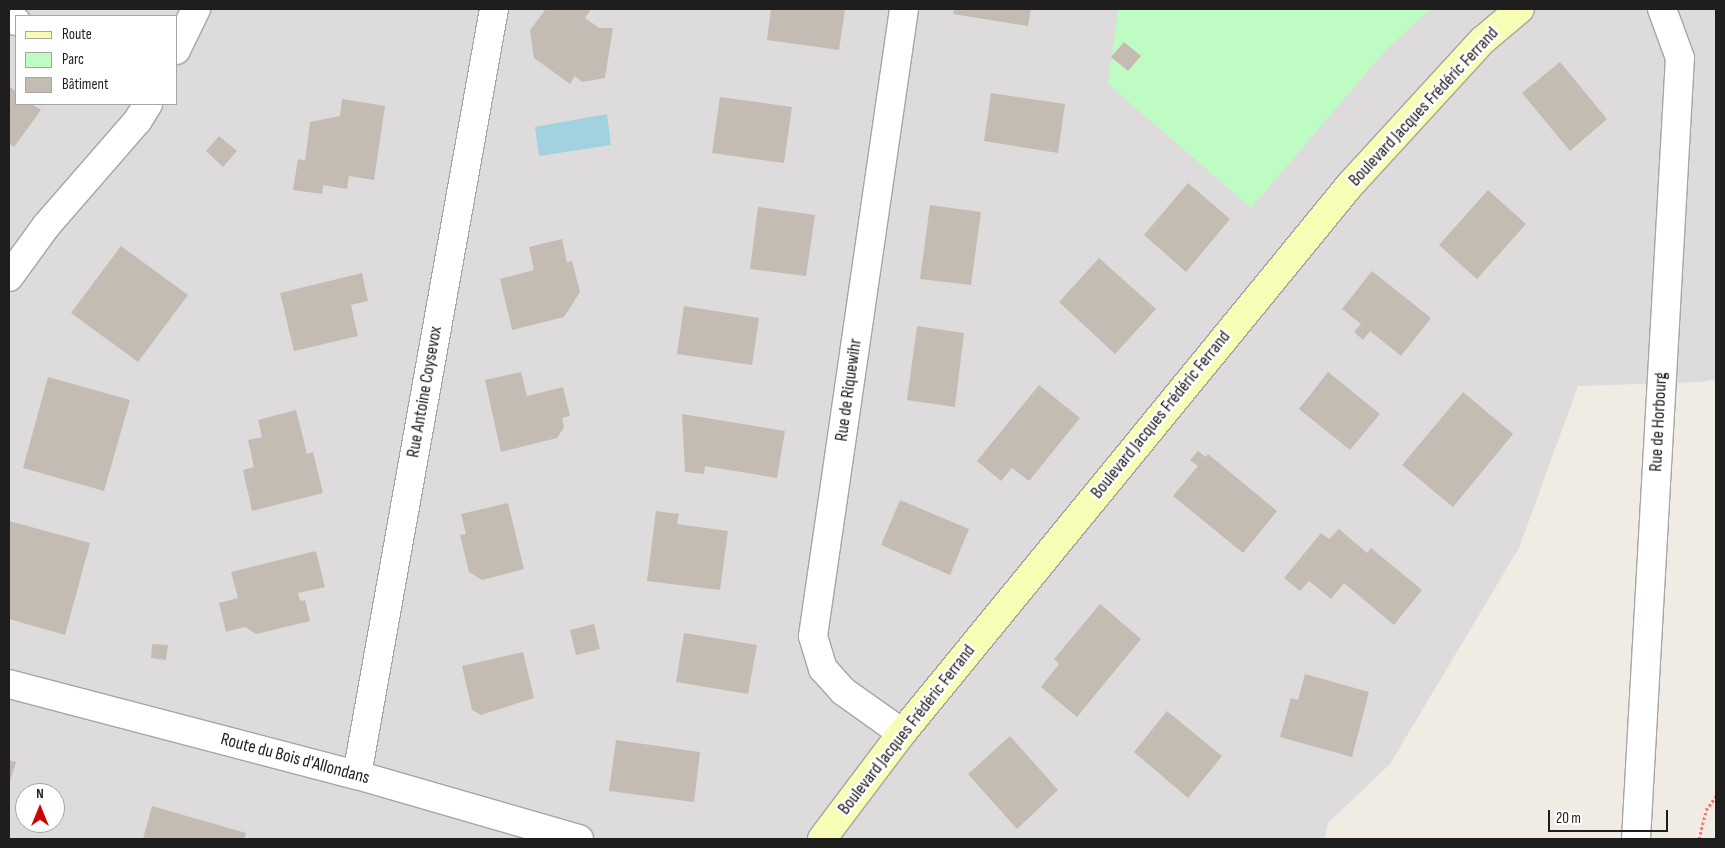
<!DOCTYPE html>
<meta charset="utf-8">
<style>
body{margin:0}
#map{position:relative;width:1725px;height:848px;overflow:hidden;background:#f0ece4;font-family:"Sofia Sans Condensed",sans-serif}
div>[style]{position:absolute}
.residential>*{inset:0;background:#dddbdb}
.park>*{inset:0;background:#bffcc4}
.water>*{inset:0;background:#a2d1e0}
.building>*{inset:0;background:#c4bcb3}
.path>*{height:3px;margin-top:-1.5px;transform-origin:0;background:repeating-linear-gradient(90deg,#ff7866 0 2.5px,transparent 0 5px)}
.roads{filter:drop-shadow(1px 0 #a5a5a5) drop-shadow(-1px 0 #a5a5a5) drop-shadow(0 1px #a5a5a5) drop-shadow(0 -1px #a5a5a5)}
.street>*{height:28px;margin:-14px;padding:0 14px;transform-origin:14px;border-radius:14px;background:#fff}
.secondary>*{height:28px;margin:-14px;padding:0 14px;transform-origin:14px;border-radius:14px;background:#f8fdb5}
span{translate:-50% -50%;white-space:nowrap;text-align:center;line-height:1.15;-webkit-text-stroke:5px #fff;paint-order:stroke}
.street-label{font-size:18px;color:#1e1e1e}
.frame{position:absolute;inset:0;border:10px solid #1e1e1e;pointer-events:none}
.legend{position:absolute;left:15px;top:15px;width:162px;height:90px;box-sizing:border-box;background:#fff;border:1px solid #a5a5a5;margin:0;padding:6px 9px;list-style:none;font-size:15px;color:#1e1e1e}
.legend li{display:flex;align-items:center;gap:10px;height:25px}
.legend b{width:25px;border:1px solid #a5a5a5}
.north{position:absolute;left:15px;top:783px;width:50px;height:50px;box-sizing:border-box;background:#fff;border:1px solid #a5a5a5;border-radius:50%;rotate:0deg;font-size:14px;font-weight:700;line-height:20px;text-align:center;color:#1e1e1e}
.north::after{content:'';display:block;margin:auto;width:18px;height:22px;background:#cd0300;clip-path:polygon(50% 0,100% 100%,50% 72%,0 100%)}
.scale{position:absolute;left:1548px;top:810px;width:120px;height:22px;box-sizing:border-box;border:2px solid #1e1e1e;border-top:0;padding-left:6px;font-size:15px;line-height:18px;white-space:nowrap;color:#1e1e1e;-webkit-text-stroke:4px #fff;paint-order:stroke}
</style>
<div id="map">
<div class="residential">
<div style="clip-path:polygon(evenodd,9px 9px,1716px 9px,1716px 379px,1700px 382px,1578px 386px,1519px 548px,1390px 764px,1328px 823px,1325px 839px,9px 839px,9px 9px,16px 16px,176px 16px,176px 104px,16px 104px,16px 16px,9px 9px,25px 793px,55px 793px,55px 823px,25px 823px,25px 793px)"></div>
</div>
<div class="park">
<div style="clip-path:polygon(1118px 9px,1430px 9px,1385px 51px,1251px 208px,1108px 84px)"></div>
</div>
<div class="water">
<div style="clip-path:polygon(607px 114px,611px 145px,539px 156px,535px 127px)"></div>
</div>
<div class="building">
<div style="clip-path:polygon(546px 9px,591px 9px,585px 18px,599px 28px,613px 28px,605px 78px,582px 82px,575px 76px,570px 84px,534px 58px,530px 30px)"></div>
<div style="clip-path:polygon(771px 9px,845px 9px,839px 50px,767px 40px)"></div>
<div style="clip-path:polygon(954px 9px,1031px 9px,1028px 26px,953px 14px)"></div>
<div style="clip-path:polygon(1124px 42px,1141px 56px,1128px 71px,1111px 57px)"></div>
<div style="clip-path:polygon(1560px 62px,1607px 119px,1570px 151px,1522px 93px)"></div>
<div style="clip-path:polygon(9px 86px,16px 92px,16px 104px,32px 104px,41px 110px,14px 147px,9px 143px)"></div>
<div style="clip-path:polygon(991px 93px,1065px 104px,1058px 153px,984px 141px)"></div>
<div style="clip-path:polygon(720px 97px,792px 107px,784px 163px,712px 153px)"></div>
<div style="clip-path:polygon(342px 99px,385px 106px,374px 180px,349px 176px,347px 189px,323px 185px,322px 194px,293px 190px,298px 159px,305px 161px,310px 122px,340px 116px)"></div>
<div style="clip-path:polygon(219px 136px,237px 151px,223px 167px,206px 151px)"></div>
<div style="clip-path:polygon(1188px 183px,1230px 219px,1186px 272px,1144px 235px)"></div>
<div style="clip-path:polygon(1488px 190px,1526px 224px,1477px 279px,1439px 245px)"></div>
<div style="clip-path:polygon(930px 205px,981px 212px,971px 285px,920px 279px)"></div>
<div style="clip-path:polygon(758px 207px,815px 215px,806px 276px,750px 269px)"></div>
<div style="clip-path:polygon(562px 239px,567px 262px,572px 261px,580px 292px,564px 317px,512px 330px,500px 279px,534px 270px,529px 247px)"></div>
<div style="clip-path:polygon(121px 246px,188px 295px,138px 362px,71px 313px)"></div>
<div style="clip-path:polygon(1099px 258px,1156px 309px,1115px 354px,1059px 302px)"></div>
<div style="clip-path:polygon(1372px 271px,1431px 318px,1401px 356px,1370px 331px,1363px 340px,1354px 332px,1361px 324px,1342px 309px)"></div>
<div style="clip-path:polygon(362px 273px,368px 301px,351px 305px,358px 336px,294px 351px,280px 293px)"></div>
<div style="clip-path:polygon(684px 306px,759px 318px,752px 365px,677px 354px)"></div>
<div style="clip-path:polygon(917px 326px,964px 333px,955px 407px,907px 400px)"></div>
<div style="clip-path:polygon(521px 372px,527px 396px,563px 387px,570px 416px,562px 418px,564px 427px,557px 438px,501px 452px,485px 380px)"></div>
<div style="clip-path:polygon(1328px 372px,1380px 414px,1350px 450px,1299px 409px)"></div>
<div style="clip-path:polygon(48px 377px,130px 400px,104px 491px,23px 468px)"></div>
<div style="clip-path:polygon(1039px 385px,1080px 418px,1029px 481px,1012px 468px,1001px 481px,977px 461px)"></div>
<div style="clip-path:polygon(1463px 392px,1513px 434px,1453px 507px,1402px 465px)"></div>
<div style="clip-path:polygon(296px 410px,307px 454px,313px 452px,323px 493px,252px 511px,243px 470px,254px 467px,248px 440px,262px 437px,258px 420px)"></div>
<div style="clip-path:polygon(682px 414px,785px 431px,777px 478px,705px 466px,704px 474px,685px 472px)"></div>
<div style="clip-path:polygon(1198px 451px,1206px 457px,1208px 454px,1277px 511px,1243px 553px,1173px 496px,1198px 466px,1190px 460px)"></div>
<div style="clip-path:polygon(900px 500px,969px 529px,950px 575px,881px 545px)"></div>
<div style="clip-path:polygon(508px 503px,524px 569px,482px 580px,469px 572px,460px 535px,466px 534px,461px 514px)"></div>
<div style="clip-path:polygon(656px 511px,679px 514px,677px 524px,728px 531px,720px 590px,647px 581px)"></div>
<div style="clip-path:polygon(9px 521px,90px 543px,65px 635px,9px 619px)"></div>
<div style="clip-path:polygon(1339px 529px,1367px 553px,1371px 548px,1422px 590px,1394px 625px,1344px 583px,1331px 599px,1309px 581px,1300px 591px,1284px 578px,1321px 533px,1329px 539px)"></div>
<div style="clip-path:polygon(316px 551px,325px 587px,298px 593px,300px 601px,305px 600px,310px 621px,256px 634px,245px 627px,226px 632px,219px 603px,238px 598px,231px 572px)"></div>
<div style="clip-path:polygon(1100px 604px,1141px 639px,1077px 717px,1041px 687px,1059px 664px,1054px 659px)"></div>
<div style="clip-path:polygon(594px 624px,600px 649px,576px 655px,570px 630px)"></div>
<div style="clip-path:polygon(684px 633px,757px 645px,748px 694px,676px 682px)"></div>
<div style="clip-path:polygon(152px 644px,168px 645px,166px 660px,151px 658px)"></div>
<div style="clip-path:polygon(523px 652px,534px 698px,481px 715px,472px 710px,462px 666px)"></div>
<div style="clip-path:polygon(1305px 674px,1369px 692px,1352px 757px,1280px 737px,1291px 698px,1298px 700px)"></div>
<div style="clip-path:polygon(1167px 711px,1222px 756px,1188px 798px,1134px 752px)"></div>
<div style="clip-path:polygon(1010px 736px,1058px 790px,1017px 829px,968px 774px)"></div>
<div style="clip-path:polygon(616px 740px,700px 752px,694px 802px,609px 791px)"></div>
<div style="clip-path:polygon(9px 760px,16px 762px,9px 785px)"></div>
<div style="clip-path:polygon(152px 806px,246px 833px,244px 839px,143px 839px)"></div>
</div>
<div class="path">
<div style="left:1699px;top:839px;width:30px;rotate:-76deg"></div>
<div style="left:1706px;top:810px;width:17px;rotate:-54deg"></div>
</div>
<div class="roads">
<div class="street">
<div style="left:9px;top:19px;width:7px;rotate:16deg"></div>
<div style="left:176px;top:50px;width:46px;rotate:-64deg"></div>
<div style="left:9px;top:277px;width:63px;rotate:-54deg"></div>
<div style="left:46px;top:226px;width:140px;rotate:-49deg"></div>
<div style="left:138px;top:120px;width:19px;rotate:-58deg"></div>
<div style="left:9px;top:684px;width:360px;rotate:14.7deg"></div>
<div style="left:357px;top:775px;width:231px;rotate:16.1deg"></div>
<div style="left:902px;top:733px;width:72px;rotate:-144.6deg"></div>
<div style="left:843px;top:691px;width:30px;rotate:-132deg"></div>
<div style="left:823px;top:669px;width:34px;rotate:-107deg"></div>
<div style="left:813px;top:636px;width:634px;rotate:-81.74deg"></div>
<div style="left:357px;top:775px;width:778px;rotate:-79.86deg"></div>
<div style="left:1636px;top:839px;width:782px;rotate:-86.78deg"></div>
<div style="left:1680px;top:58px;width:52px;rotate:-110.2deg"></div>
</div>
<div class="secondary">
<div style="left:822px;top:839px;width:133px;rotate:-53deg"></div>
<div style="left:902px;top:733px;width:706px;rotate:-50.74deg"></div>
<div style="left:1349px;top:186px;width:198px;rotate:-47.5deg"></div>
<div style="left:1483px;top:40px;width:48px;rotate:-40deg"></div>
</div>
</div>
<div class="street-label">
<span style="left:1424px;top:107px;rotate:-47deg">Boulevard Jacques Frédéric Ferrand</span>
<span style="left:849px;top:390px;rotate:-82deg">Rue de Riquewihr</span>
<span style="left:425px;top:392px;rotate:-80deg">Rue Antoine Coysevox</span>
<span style="left:1161px;top:415px;rotate:-51deg">Boulevard Jacques Frédéric Ferrand</span>
<span style="left:1659px;top:422px;rotate:-87deg">Rue de Horbourg</span>
<span style="left:907px;top:730px;rotate:-52deg">Boulevard Jacques Frédéric Ferrand</span>
<span style="left:295px;top:759px;rotate:15deg">Route du Bois d'Allondans</span>
</div>
<div class="frame"></div>
<ul class="legend">
<li><b style="height:6px;background:#f8fdb5"></b>Route</li>
<li><b style="height:14px;background:#bffcc4"></b>Parc</li>
<li><b style="height:14px;background:#c4bcb3"></b>Bâtiment</li>
</ul>
<div class="north">N</div>
<div class="scale">20 m</div>
</div>
